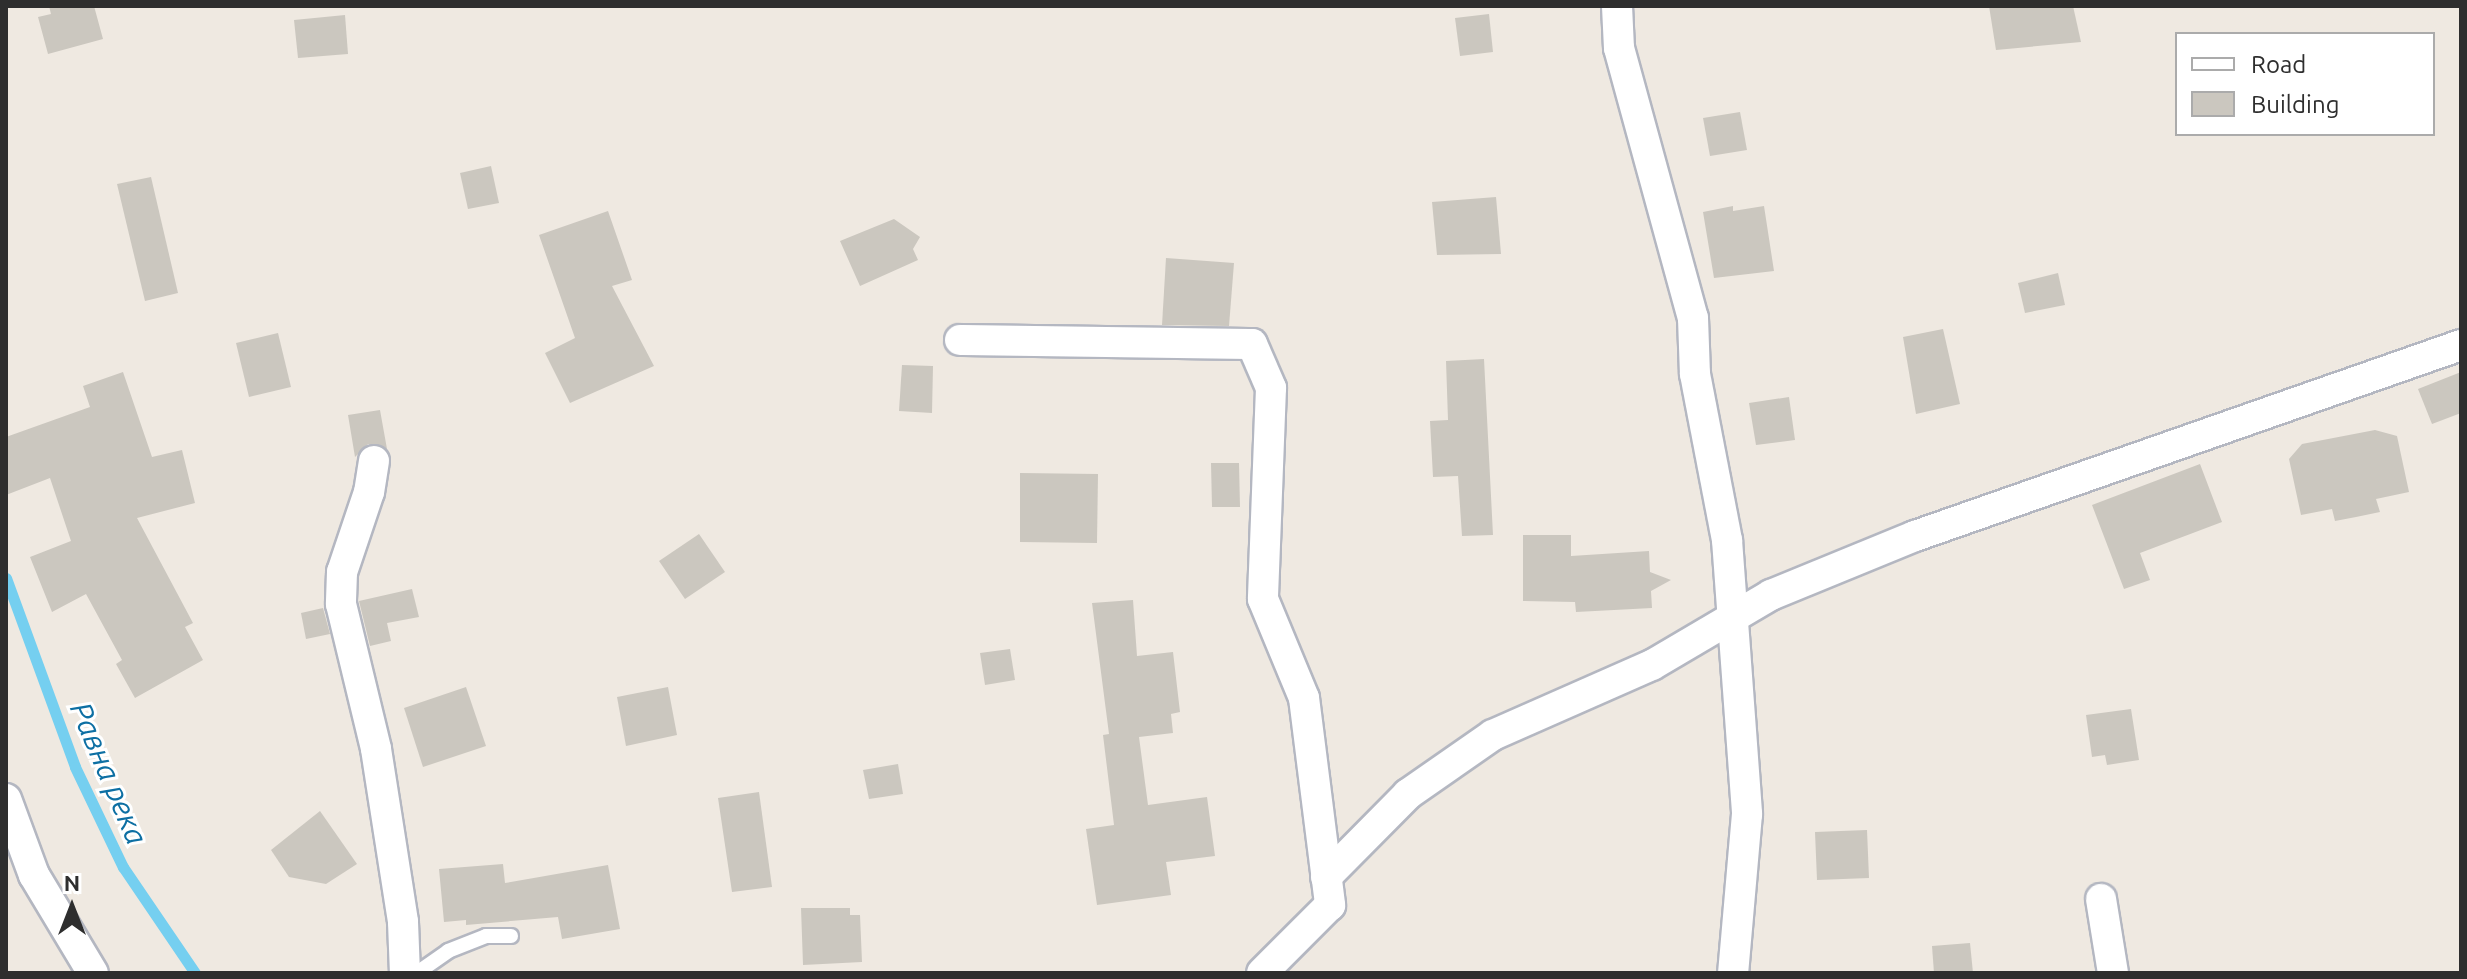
<!DOCTYPE html>
<meta charset="utf-8">
<style>
body{margin:0}
#map{position:relative;width:2467px;height:979px;overflow:hidden;background:#efe9e1;font-family:Ubuntu,sans-serif}
div>[style]{position:absolute}
.stream>*{height:11px;margin:-5.5px;padding:0 5.5px;transform-origin:5.5px;border-radius:5.5px;background:#75cff0}
.building>*{inset:0;background:#cbc7bf}
.roads{filter:drop-shadow(2px 0 #b4b7c1) drop-shadow(-2px 0 #b4b7c1) drop-shadow(0 2px #b4b7c1) drop-shadow(0 -2px #b4b7c1)}
.lane>*{height:14px;margin:-7px;padding:0 7px;transform-origin:7px;border-radius:7px;background:#fff}
.street>*{height:30px;margin:-15px;padding:0 15px;transform-origin:15px;border-radius:15px;background:#fff}
span{translate:-50% -50%;white-space:nowrap;text-align:center;line-height:1.15;-webkit-text-stroke:6px #fff;paint-order:stroke}
.water-label{font-size:30px;color:#0d6fa3;font-style:italic}
.frame{position:absolute;inset:0;border:8px solid #2e2e2e;pointer-events:none}
.legend{position:absolute;left:2175px;top:32px;width:260px;height:104px;box-sizing:border-box;background:#fff;border:2px solid #ababab;margin:0;padding:10px 14px;list-style:none;font-size:24px;color:#2e2e2e}
.legend li{display:flex;align-items:center;gap:16px;height:40px}
.legend b{width:40px;border:2px solid #ababab}
.north{position:absolute;left:32px;top:867px;width:80px;height:80px;-webkit-text-stroke:6px #fff;paint-order:stroke;rotate:0deg;font-size:22px;font-weight:700;line-height:32px;text-align:center;color:#2e2e2e}
.north::after{content:'';display:block;margin:auto;width:28px;height:36px;background:#2e2e2e;clip-path:polygon(50% 0,100% 100%,50% 72%,0 100%)}
</style>
<div id="map">
<div class="stream">
<div style="left:6px;top:578px;width:201px;rotate:69.9deg"></div>
<div style="left:75px;top:767px;width:111px;rotate:64.4deg"></div>
<div style="left:123px;top:867px;width:128px;rotate:55.8deg"></div>
</div>
<div class="building">
<div style="clip-path:polygon(49px 6px,94px 6px,103px 39px,48px 54px,38px 17px,51px 14px)"></div>
<div style="clip-path:polygon(1989px 6px,2073px 6px,2081px 42px,1996px 50px)"></div>
<div style="clip-path:polygon(1489px 14px,1493px 52px,1460px 56px,1455px 18px)"></div>
<div style="clip-path:polygon(345px 15px,348px 54px,298px 58px,294px 20px)"></div>
<div style="clip-path:polygon(1740px 112px,1747px 150px,1710px 156px,1703px 118px)"></div>
<div style="clip-path:polygon(491px 166px,499px 203px,468px 209px,460px 173px)"></div>
<div style="clip-path:polygon(151px 177px,178px 293px,145px 301px,117px 184px)"></div>
<div style="clip-path:polygon(1496px 197px,1501px 254px,1437px 255px,1432px 202px)"></div>
<div style="clip-path:polygon(1733px 206px,1733px 211px,1764px 206px,1774px 271px,1714px 278px,1703px 212px)"></div>
<div style="clip-path:polygon(608px 211px,632px 280px,612px 286px,654px 366px,570px 403px,545px 353px,575px 338px,539px 235px)"></div>
<div style="clip-path:polygon(894px 219px,920px 237px,913px 249px,918px 260px,860px 286px,840px 241px)"></div>
<div style="clip-path:polygon(1166px 258px,1234px 263px,1229px 326px,1162px 325px)"></div>
<div style="clip-path:polygon(2058px 273px,2065px 305px,2025px 313px,2018px 283px)"></div>
<div style="clip-path:polygon(1943px 329px,1960px 404px,1916px 414px,1903px 337px)"></div>
<div style="clip-path:polygon(278px 333px,291px 387px,249px 397px,236px 343px)"></div>
<div style="clip-path:polygon(1484px 359px,1493px 535px,1462px 536px,1458px 476px,1433px 477px,1430px 421px,1448px 420px,1446px 361px)"></div>
<div style="clip-path:polygon(902px 365px,933px 366px,932px 413px,899px 411px)"></div>
<div style="clip-path:polygon(123px 372px,152px 457px,182px 450px,195px 503px,137px 518px,193px 623px,185px 627px,203px 660px,135px 698px,116px 664px,122px 660px,86px 594px,52px 612px,30px 557px,71px 541px,50px 478px,6px 495px,6px 437px,90px 407px,83px 386px)"></div>
<div style="clip-path:polygon(2461px 372px,2461px 413px,2432px 424px,2418px 389px)"></div>
<div style="clip-path:polygon(1789px 397px,1795px 440px,1756px 445px,1749px 403px)"></div>
<div style="clip-path:polygon(380px 410px,387px 449px,368px 444px,355px 457px,348px 415px)"></div>
<div style="clip-path:polygon(2375px 430px,2397px 436px,2409px 492px,2376px 499px,2380px 512px,2356px 517px,2335px 521px,2332px 509px,2301px 515px,2289px 459px,2302px 444px)"></div>
<div style="clip-path:polygon(1211px 463px,1239px 463px,1240px 507px,1212px 507px)"></div>
<div style="clip-path:polygon(2200px 464px,2222px 522px,2140px 553px,2150px 580px,2124px 589px,2092px 505px)"></div>
<div style="clip-path:polygon(1020px 473px,1098px 474px,1097px 543px,1020px 542px)"></div>
<div style="clip-path:polygon(699px 534px,725px 572px,685px 599px,659px 561px)"></div>
<div style="clip-path:polygon(1523px 535px,1571px 535px,1571px 556px,1649px 551px,1650px 572px,1671px 580px,1651px 591px,1652px 608px,1576px 612px,1575px 602px,1523px 601px)"></div>
<div style="clip-path:polygon(412px 589px,419px 617px,387px 623px,391px 641px,370px 646px,359px 601px)"></div>
<div style="clip-path:polygon(1133px 600px,1137px 656px,1173px 652px,1180px 712px,1171px 714px,1173px 733px,1139px 737px,1148px 805px,1207px 797px,1215px 856px,1166px 862px,1171px 895px,1097px 905px,1086px 829px,1114px 825px,1103px 735px,1109px 734px,1092px 603px)"></div>
<div style="clip-path:polygon(323px 608px,330px 634px,306px 639px,301px 613px)"></div>
<div style="clip-path:polygon(1010px 649px,1015px 680px,985px 685px,980px 653px)"></div>
<div style="clip-path:polygon(466px 687px,486px 746px,423px 767px,404px 708px)"></div>
<div style="clip-path:polygon(668px 687px,677px 735px,626px 746px,617px 697px)"></div>
<div style="clip-path:polygon(2131px 709px,2139px 760px,2107px 765px,2105px 755px,2092px 757px,2086px 715px)"></div>
<div style="clip-path:polygon(898px 764px,903px 794px,869px 799px,863px 770px)"></div>
<div style="clip-path:polygon(759px 792px,772px 887px,732px 892px,718px 798px)"></div>
<div style="clip-path:polygon(320px 811px,357px 864px,326px 884px,289px 877px,271px 850px)"></div>
<div style="clip-path:polygon(1867px 830px,1869px 878px,1817px 880px,1815px 832px)"></div>
<div style="clip-path:polygon(503px 864px,505px 883px,608px 865px,620px 929px,562px 939px,558px 917px,466px 925px,466px 920px,444px 922px,439px 869px)"></div>
<div style="clip-path:polygon(801px 908px,850px 908px,850px 915px,860px 915px,862px 962px,803px 965px)"></div>
<div style="clip-path:polygon(1970px 943px,1973px 973px,1934px 973px,1932px 946px)"></div>
</div>
<div class="roads">
<div class="lane">
<div style="left:417px;top:973px;width:38px;rotate:-35deg"></div>
<div style="left:448px;top:951px;width:41px;rotate:-21.5deg"></div>
<div style="left:486px;top:936px;width:25px"></div>
</div>
<div class="street">
<div style="left:1617px;top:6px;width:42px;rotate:87.3deg"></div>
<div style="left:1619px;top:48px;width:280px;rotate:74.7deg"></div>
<div style="left:1693px;top:318px;width:56px;rotate:88deg"></div>
<div style="left:1695px;top:374px;width:169px;rotate:79.1deg"></div>
<div style="left:1727px;top:540px;width:275px;rotate:85.8deg"></div>
<div style="left:1747px;top:814px;width:160px;rotate:95deg"></div>
<div style="left:960px;top:340px;width:292px;rotate:0.8deg"></div>
<div style="left:1252px;top:344px;width:48px;rotate:66.6deg"></div>
<div style="left:1271px;top:388px;width:211px;rotate:92.2deg"></div>
<div style="left:1263px;top:599px;width:107px;rotate:67.5deg"></div>
<div style="left:1304px;top:698px;width:209px;rotate:82.8deg"></div>
<div style="left:1330px;top:905px;width:96px;rotate:135deg"></div>
<div style="left:374px;top:461px;width:31px;rotate:99deg"></div>
<div style="left:369px;top:492px;width:84px;rotate:108.6deg"></div>
<div style="left:342px;top:572px;width:32px;rotate:92deg"></div>
<div style="left:341px;top:604px;width:149px;rotate:76.4deg"></div>
<div style="left:376px;top:749px;width:175px;rotate:81.1deg"></div>
<div style="left:403px;top:922px;width:51px;rotate:87.8deg"></div>
<div style="left:6px;top:799px;width:81px;rotate:69.8deg"></div>
<div style="left:34px;top:875px;width:114px;rotate:59deg"></div>
<div style="left:1326px;top:877px;width:117px;rotate:-45.3deg"></div>
<div style="left:1408px;top:794px;width:103px;rotate:-34.8deg"></div>
<div style="left:1493px;top:735px;width:174px;rotate:-23.8deg"></div>
<div style="left:1652px;top:665px;width:138px;rotate:-30.5deg"></div>
<div style="left:1771px;top:595px;width:156px;rotate:-22.3deg"></div>
<div style="left:1915px;top:536px;width:578px;rotate:-19.28deg"></div>
<div style="left:2101px;top:899px;width:75px;rotate:80.8deg"></div>
</div>
</div>
<div class="water-label">
<span style="left:109px;top:773px;rotate:67deg">Равна река</span>
</div>
<div class="frame"></div>
<ul class="legend">
<li><b style="height:10px;background:#fff"></b>Road</li>
<li><b style="height:22px;background:#cbc7bf"></b>Building</li>
</ul>
<div class="north">N</div>
</div>
